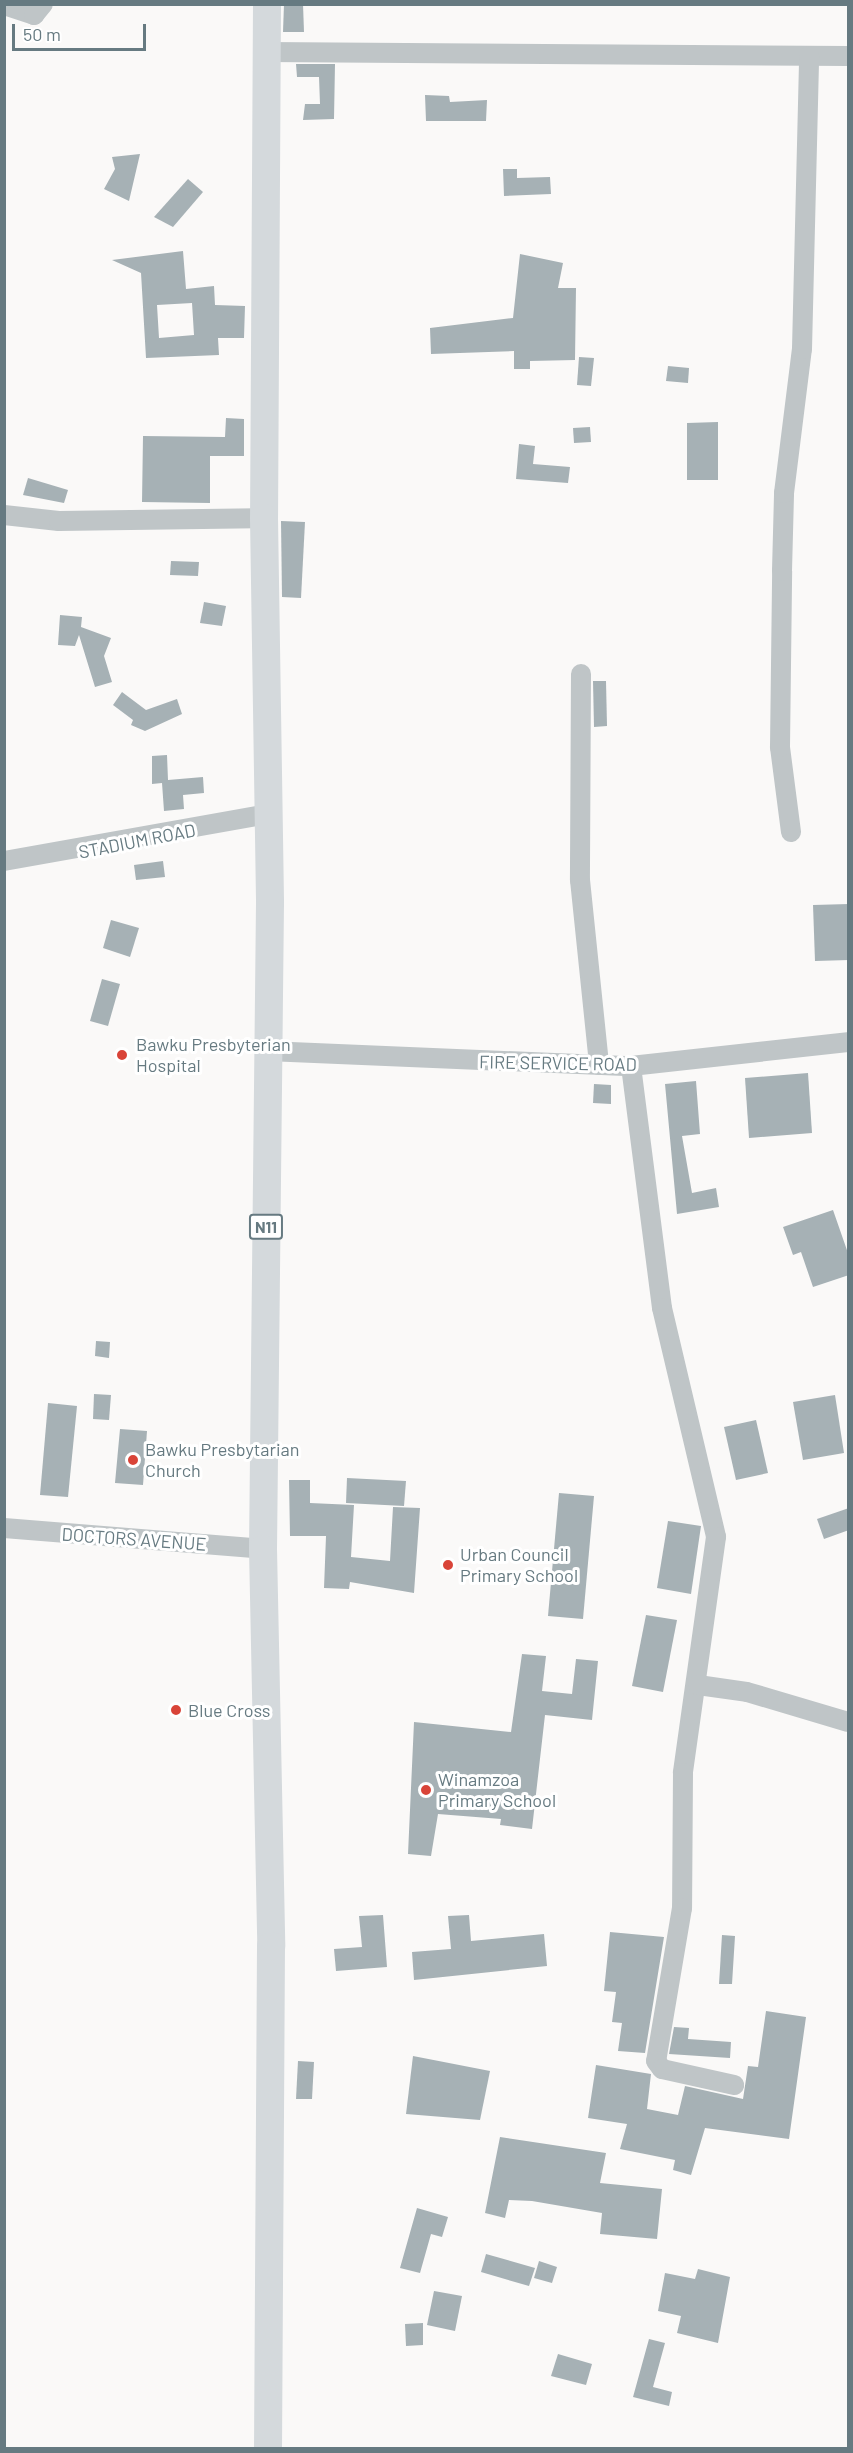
<!DOCTYPE html>
<style>
body{margin:0}
#map{position:relative;width:853px;height:2453px;overflow:hidden;background:#faf9f8;font-family:Barlow,sans-serif}
div>[style]{position:absolute}
.building>*{inset:0;background:#a6b1b5}
.minor>*{height:20px;margin:-10px;padding:0 10px;transform-origin:10px;border-radius:10px;background:#bfc5c7}
.highway>*{height:28px;margin:-14px;padding:0 14px;transform-origin:14px;border-radius:14px;background:#d4d9dc}
.dots>*{width:16px;height:16px;translate:-50% -50%;box-sizing:border-box;border:3px solid #fff;border-radius:50%}
span{translate:-50% -50%;white-space:nowrap;text-align:center;line-height:1.15;-webkit-text-stroke:6px #fff;paint-order:stroke}
.shield-label span{padding:2px 4px;background:#fff;border:2px solid;border-radius:4px;-webkit-text-stroke-width:0}
.shield-label{font-size:16px;color:#667a81;font-weight:700}
.street-label{font-size:18px;color:#667a81}
.poi-label{font-size:18px;color:#667a81}
.left{translate:0 -50%;text-align:left}
.frame{position:absolute;inset:0;border:6px solid #667a81;pointer-events:none}
.scale{position:absolute;left:12px;top:24px;width:134px;height:27px;box-sizing:border-box;border:3px solid #667a81;border-top:0;padding-left:8px;font-size:18px;line-height:21px;white-space:nowrap;color:#667a81;-webkit-text-stroke:4px #fff;paint-order:stroke}
</style>
<div id="map">
<div class="building">
<div style="clip-path:polygon(284px 4px,303px 4px,304px 32px,283px 32px)"></div>
<div style="clip-path:polygon(296px 64px,335px 64px,334px 119px,303px 120px,305px 104px,320px 104px,319px 77px,297px 77px)"></div>
<div style="clip-path:polygon(425px 95px,449px 96px,450px 102px,487px 100px,486px 121px,426px 121px)"></div>
<div style="clip-path:polygon(140px 154px,129px 201px,104px 189px,115px 169px,112px 157px)"></div>
<div style="clip-path:polygon(503px 169px,517px 169px,517px 178px,550px 177px,551px 194px,504px 196px)"></div>
<div style="clip-path:polygon(188px 179px,203px 192px,173px 227px,154px 217px)"></div>
<div style="clip-path:polygon(evenodd,183px 251px,186px 289px,214px 286px,215px 305px,245px 306px,244px 338px,218px 338px,219px 355px,146px 358px,141px 273px,112px 260px,183px 251px,192px 303px,194px 335px,159px 338px,157px 305px,192px 303px)"></div>
<div style="clip-path:polygon(520px 254px,563px 263px,558px 288px,576px 288px,575px 360px,530px 361px,530px 369px,514px 369px,514px 351px,431px 354px,430px 328px,513px 318px)"></div>
<div style="clip-path:polygon(579px 357px,594px 358px,591px 386px,577px 385px)"></div>
<div style="clip-path:polygon(668px 366px,689px 368px,688px 383px,666px 381px)"></div>
<div style="clip-path:polygon(226px 418px,244px 419px,244px 456px,210px 456px,210px 503px,142px 502px,143px 436px,225px 437px)"></div>
<div style="clip-path:polygon(718px 422px,718px 480px,687px 480px,687px 423px)"></div>
<div style="clip-path:polygon(590px 427px,591px 442px,574px 443px,573px 428px)"></div>
<div style="clip-path:polygon(519px 444px,535px 446px,533px 464px,570px 467px,568px 483px,516px 479px)"></div>
<div style="clip-path:polygon(28px 478px,68px 490px,64px 503px,23px 495px)"></div>
<div style="clip-path:polygon(281px 521px,305px 522px,301px 598px,282px 597px)"></div>
<div style="clip-path:polygon(171px 561px,199px 562px,198px 576px,170px 575px)"></div>
<div style="clip-path:polygon(204px 602px,226px 606px,222px 626px,200px 623px)"></div>
<div style="clip-path:polygon(60px 615px,82px 617px,81px 627px,111px 638px,104px 656px,112px 682px,95px 687px,79px 635px,75px 646px,58px 645px)"></div>
<div style="clip-path:polygon(593px 681px,606px 681px,607px 726px,594px 727px)"></div>
<div style="clip-path:polygon(122px 692px,146px 710px,177px 699px,182px 714px,145px 731px,131px 725px,133px 720px,113px 705px)"></div>
<div style="clip-path:polygon(167px 755px,168px 780px,203px 777px,204px 793px,183px 795px,184px 809px,164px 811px,162px 783px,152px 784px,152px 756px)"></div>
<div style="clip-path:polygon(163px 861px,165px 877px,136px 880px,134px 865px)"></div>
<div style="clip-path:polygon(849px 904px,849px 960px,815px 961px,813px 905px)"></div>
<div style="clip-path:polygon(111px 920px,139px 928px,130px 957px,103px 948px)"></div>
<div style="clip-path:polygon(102px 979px,120px 984px,108px 1026px,90px 1021px)"></div>
<div style="clip-path:polygon(808px 1073px,812px 1133px,749px 1138px,745px 1078px)"></div>
<div style="clip-path:polygon(696px 1081px,700px 1134px,682px 1136px,692px 1193px,716px 1188px,719px 1207px,677px 1214px,665px 1084px)"></div>
<div style="clip-path:polygon(594px 1084px,611px 1085px,611px 1104px,593px 1103px)"></div>
<div style="clip-path:polygon(833px 1210px,849px 1256px,849px 1275px,813px 1287px,801px 1252px,793px 1255px,783px 1227px)"></div>
<div style="clip-path:polygon(96px 1341px,110px 1342px,109px 1358px,95px 1356px)"></div>
<div style="clip-path:polygon(94px 1394px,111px 1395px,109px 1420px,93px 1419px)"></div>
<div style="clip-path:polygon(835px 1395px,844px 1453px,803px 1460px,793px 1402px)"></div>
<div style="clip-path:polygon(48px 1403px,77px 1406px,68px 1497px,40px 1495px)"></div>
<div style="clip-path:polygon(756px 1420px,768px 1473px,736px 1480px,724px 1427px)"></div>
<div style="clip-path:polygon(120px 1429px,147px 1431px,143px 1485px,115px 1483px)"></div>
<div style="clip-path:polygon(347px 1478px,406px 1481px,404px 1506px,346px 1503px)"></div>
<div style="clip-path:polygon(289px 1480px,310px 1480px,310px 1503px,354px 1505px,351px 1557px,390px 1561px,393px 1507px,420px 1508px,414px 1593px,350px 1582px,349px 1589px,324px 1588px,326px 1536px,290px 1536px)"></div>
<div style="clip-path:polygon(559px 1493px,594px 1496px,583px 1619px,548px 1616px)"></div>
<div style="clip-path:polygon(849px 1508px,849px 1530px,824px 1539px,817px 1519px)"></div>
<div style="clip-path:polygon(668px 1521px,701px 1526px,691px 1594px,657px 1588px)"></div>
<div style="clip-path:polygon(646px 1615px,677px 1620px,663px 1692px,632px 1686px)"></div>
<div style="clip-path:polygon(522px 1654px,546px 1656px,542px 1691px,572px 1694px,576px 1659px,598px 1661px,592px 1720px,545px 1715px,532px 1829px,500px 1825px,501px 1819px,438px 1814px,431px 1856px,408px 1854px,414px 1722px,511px 1732px)"></div>
<div style="clip-path:polygon(383px 1915px,387px 1967px,336px 1971px,334px 1949px,362px 1947px,359px 1916px)"></div>
<div style="clip-path:polygon(469px 1915px,471px 1941px,544px 1934px,547px 1966px,414px 1980px,412px 1952px,451px 1949px,448px 1916px)"></div>
<div style="clip-path:polygon(610px 1932px,664px 1937px,645px 2053px,618px 2051px,622px 2023px,612px 2022px,616px 1992px,604px 1991px)"></div>
<div style="clip-path:polygon(722px 1935px,735px 1936px,732px 1984px,719px 1984px)"></div>
<div style="clip-path:polygon(766px 2011px,806px 2017px,789px 2139px,705px 2128px,691px 2175px,673px 2170px,675px 2160px,620px 2149px,627px 2124px,588px 2118px,596px 2065px,651px 2074px,647px 2109px,678px 2115px,685px 2086px,743px 2099px,748px 2066px,758px 2067px)"></div>
<div style="clip-path:polygon(674px 2027px,689px 2028px,688px 2039px,731px 2042px,730px 2058px,669px 2054px)"></div>
<div style="clip-path:polygon(413px 2056px,490px 2071px,480px 2120px,406px 2114px)"></div>
<div style="clip-path:polygon(298px 2061px,314px 2062px,312px 2099px,296px 2099px)"></div>
<div style="clip-path:polygon(500px 2137px,606px 2153px,600px 2183px,662px 2189px,657px 2239px,600px 2234px,602px 2213px,532px 2201px,509px 2200px,505px 2218px,485px 2213px)"></div>
<div style="clip-path:polygon(417px 2208px,448px 2217px,442px 2237px,431px 2234px,420px 2273px,400px 2268px)"></div>
<div style="clip-path:polygon(486px 2254px,535px 2268px,529px 2286px,481px 2272px)"></div>
<div style="clip-path:polygon(539px 2261px,557px 2267px,552px 2283px,534px 2278px)"></div>
<div style="clip-path:polygon(698px 2269px,730px 2277px,718px 2343px,677px 2333px,681px 2316px,658px 2311px,665px 2273px,695px 2279px)"></div>
<div style="clip-path:polygon(434px 2291px,462px 2296px,455px 2331px,427px 2325px)"></div>
<div style="clip-path:polygon(423px 2323px,423px 2345px,406px 2346px,405px 2324px)"></div>
<div style="clip-path:polygon(649px 2339px,665px 2343px,653px 2387px,672px 2392px,669px 2406px,633px 2397px)"></div>
<div style="clip-path:polygon(558px 2354px,592px 2364px,586px 2385px,551px 2376px)"></div>
</div>
<div class="minor">
<div style="left:4px;top:5px;width:32px;rotate:18deg"></div>
<div style="left:34px;top:15px;width:14px;rotate:-51deg"></div>
<div style="left:266px;top:52px;width:582px;rotate:0.39deg"></div>
<div style="left:4px;top:515px;width:55px;rotate:6.2deg"></div>
<div style="left:59px;top:521px;width:205px;rotate:-0.8deg"></div>
<div style="left:581px;top:674px;width:206px;rotate:90.3deg"></div>
<div style="left:580px;top:880px;width:186px;rotate:84.1deg"></div>
<div style="left:791px;top:832px;width:86px;rotate:-97.4deg"></div>
<div style="left:780px;top:747px;width:176px;rotate:-89.3deg"></div>
<div style="left:782px;top:571px;width:78px;rotate:-88.5deg"></div>
<div style="left:784px;top:493px;width:145px;rotate:-82.9deg"></div>
<div style="left:802px;top:349px;width:293px;rotate:-88.6deg"></div>
<div style="left:4px;top:861px;width:269px;rotate:-10.1deg"></div>
<div style="left:267px;top:1051px;width:364px;rotate:2.4deg"></div>
<div style="left:631px;top:1066px;width:218px;rotate:-6.3deg"></div>
<div style="left:631px;top:1066px;width:244px;rotate:82.7deg"></div>
<div style="left:662px;top:1308px;width:235px;rotate:76.7deg"></div>
<div style="left:716px;top:1537px;width:238px;rotate:98deg"></div>
<div style="left:683px;top:1773px;width:135px;rotate:90.4deg"></div>
<div style="left:682px;top:1908px;width:155px;rotate:99.6deg"></div>
<div style="left:656px;top:2061px;width:10px;rotate:53deg"></div>
<div style="left:662px;top:2069px;width:74px;rotate:12.5deg"></div>
<div style="left:4px;top:1528px;width:260px;rotate:4.6deg"></div>
<div style="left:698px;top:1685px;width:49px;rotate:8.1deg"></div>
<div style="left:747px;top:1692px;width:105px;rotate:16.5deg"></div>
</div>
<div class="highway">
<div style="left:267px;top:4px;width:514px;rotate:90.33deg"></div>
<div style="left:264px;top:518px;width:385px;rotate:89.1deg"></div>
<div style="left:270px;top:903px;width:646px;rotate:90.62deg"></div>
<div style="left:263px;top:1549px;width:397px;rotate:88.8deg"></div>
<div style="left:271px;top:1946px;width:502px;rotate:90.34deg"></div>
</div>
<div class="dots">
<div style="left:122px;top:1055px;background:#d94438"></div>
<div style="left:133px;top:1460px;background:#d94438"></div>
<div style="left:448px;top:1565px;background:#d94438"></div>
<div style="left:176px;top:1710px;background:#d94438"></div>
<div style="left:426px;top:1790px;background:#d94438"></div>
</div>
<div class="shield-label">
<span style="left:266px;top:1227px">N11</span>
</div>
<div class="street-label">
<span style="left:137px;top:841px;rotate:-11deg">STADIUM ROAD</span>
<span style="left:558px;top:1063px;rotate:1deg">FIRE SERVICE ROAD</span>
<span style="left:134px;top:1539px;rotate:4deg">DOCTORS AVENUE</span>
</div>
<div class="poi-label">
<span class="left" style="left:136px;top:1055px">Bawku Presbyterian<br>Hospital</span>
<span class="left" style="left:145px;top:1460px">Bawku Presbytarian<br>Church</span>
<span class="left" style="left:460px;top:1565px">Urban Council<br>Primary School</span>
<span class="left" style="left:188px;top:1710px">Blue Cross</span>
<span class="left" style="left:438px;top:1790px">Winamzoa<br>Primary School</span>
</div>
<div class="frame"></div>
<div class="scale">50 m</div>
</div>
